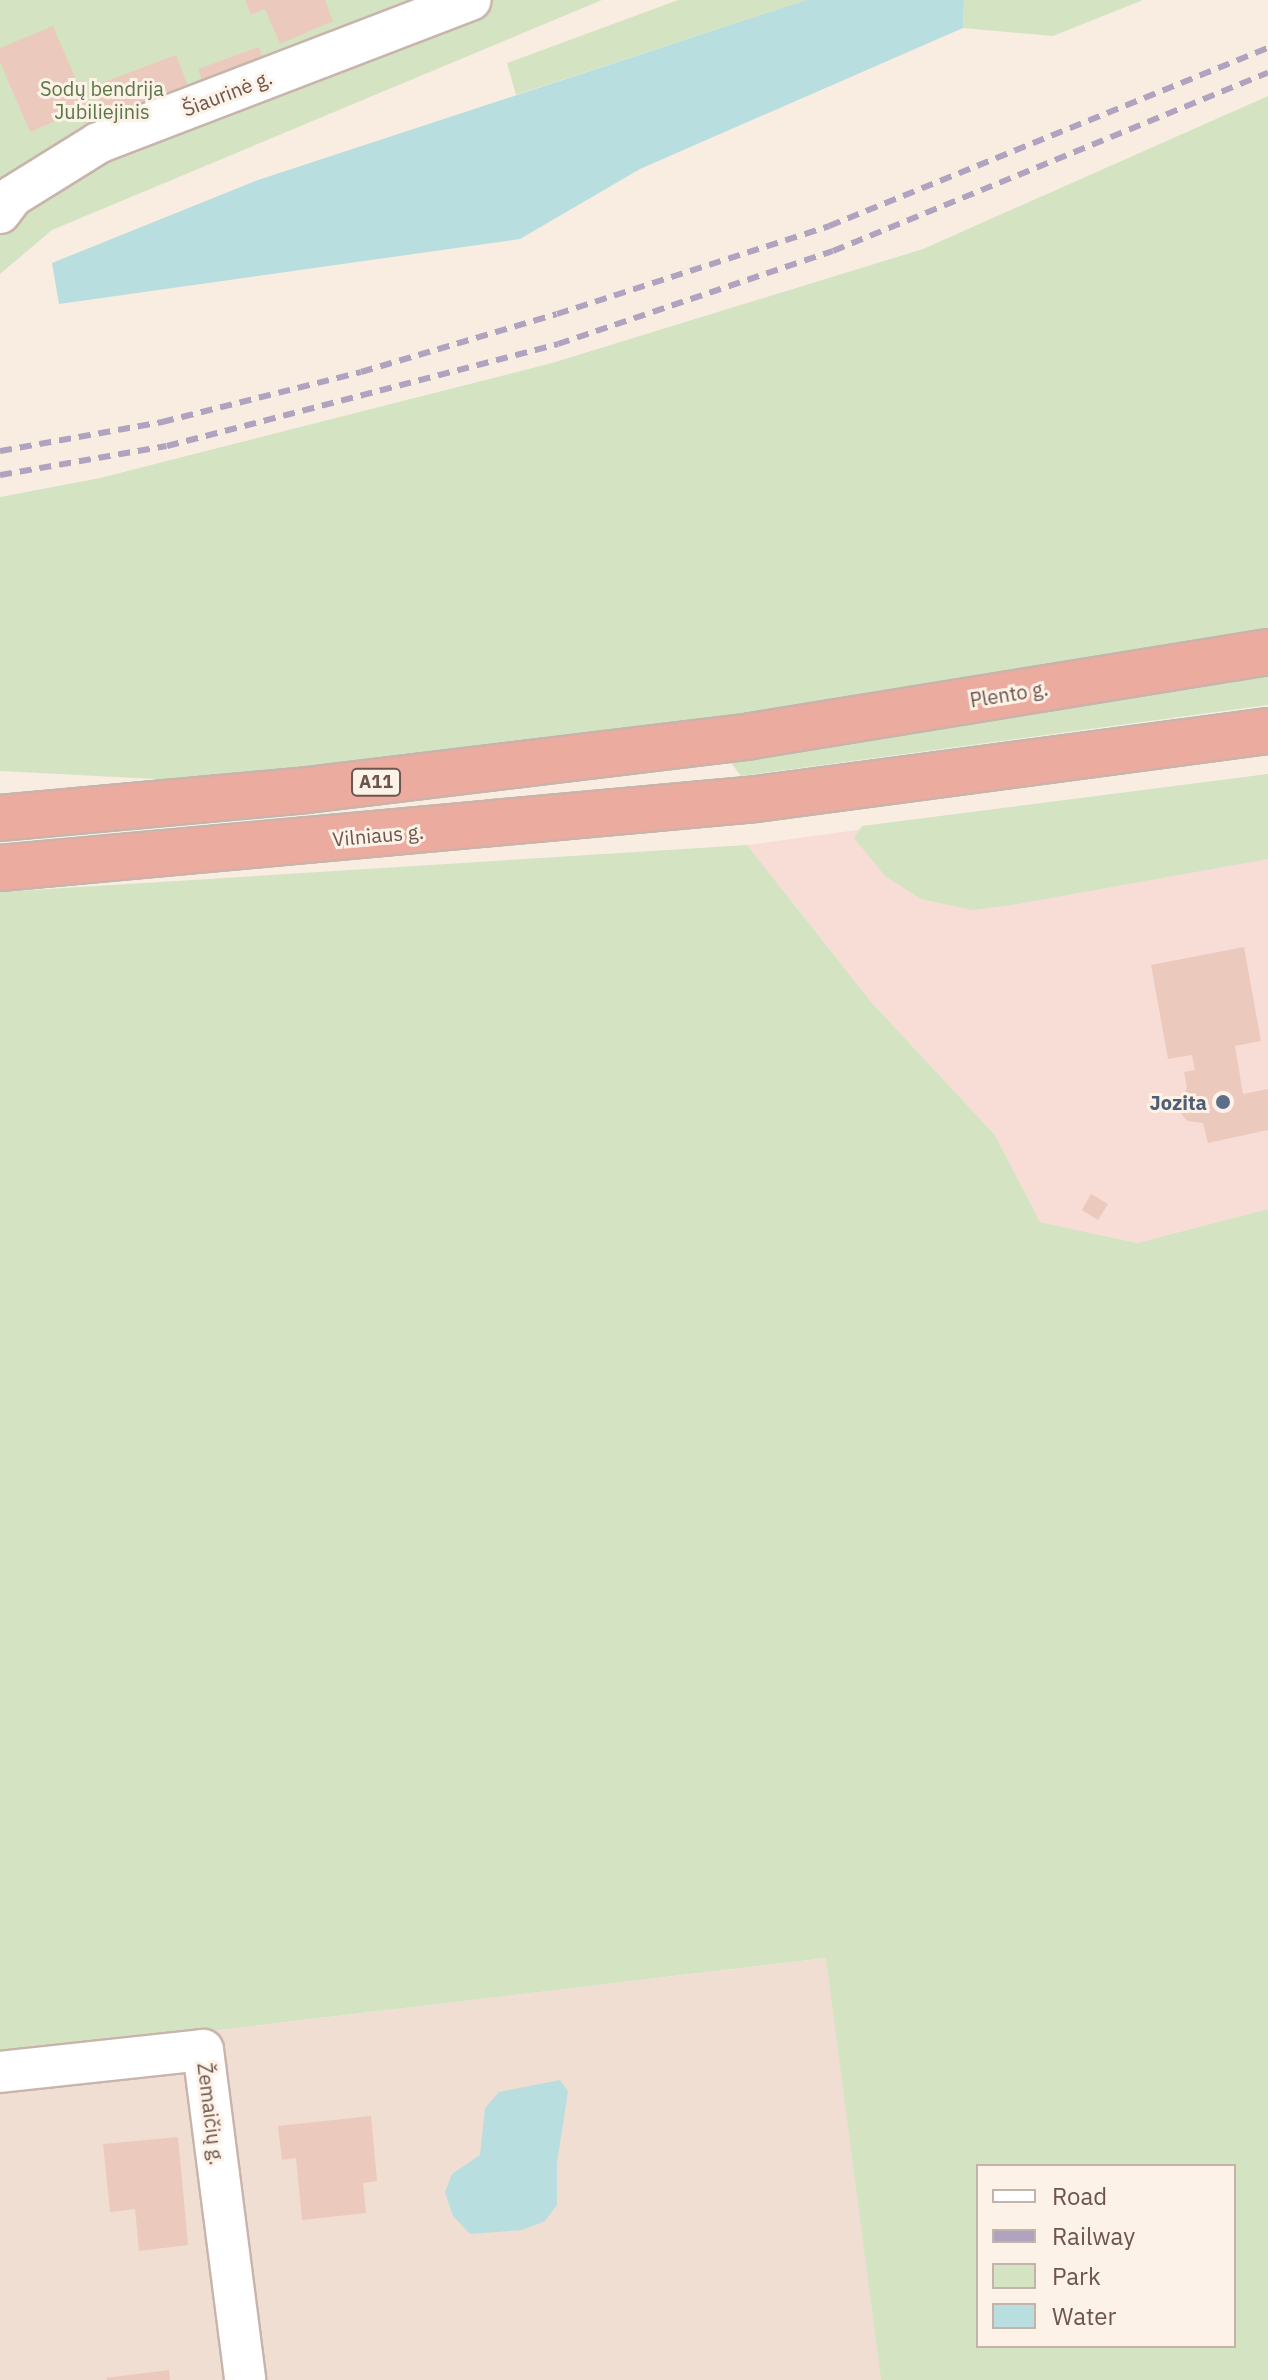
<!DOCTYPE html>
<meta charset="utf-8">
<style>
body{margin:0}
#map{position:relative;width:1268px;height:2380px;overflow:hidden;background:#f9ede2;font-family:"IBM Plex Sans",sans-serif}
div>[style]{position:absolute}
.residential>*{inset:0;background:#efded1}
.commercial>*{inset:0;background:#f8ddd7}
.green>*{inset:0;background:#d4e4c3}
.water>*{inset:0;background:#b9dedf}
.building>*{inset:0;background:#ebcabd}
.roads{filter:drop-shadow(2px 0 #c8b4ab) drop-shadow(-2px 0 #c8b4ab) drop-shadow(0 2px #c8b4ab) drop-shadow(0 -2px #c8b4ab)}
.street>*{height:40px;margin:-20px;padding:0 20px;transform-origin:20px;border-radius:20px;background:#fff}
.highway>*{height:44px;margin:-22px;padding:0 22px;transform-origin:22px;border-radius:22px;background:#ecab9f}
.rail>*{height:6px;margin-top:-3px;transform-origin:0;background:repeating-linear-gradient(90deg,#afa3c0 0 12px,transparent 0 20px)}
.dots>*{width:22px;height:22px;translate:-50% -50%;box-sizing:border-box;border:4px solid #fcf2e7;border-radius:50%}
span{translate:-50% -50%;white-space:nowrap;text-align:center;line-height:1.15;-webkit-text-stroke:6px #fcf2e7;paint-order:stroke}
.shield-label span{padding:2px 6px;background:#fcf2e7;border:2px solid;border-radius:6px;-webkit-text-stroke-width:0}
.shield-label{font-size:18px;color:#6d544c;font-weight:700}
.park-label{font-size:20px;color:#5b7748}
.street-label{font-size:20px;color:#6d544c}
.service-label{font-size:20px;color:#4e5e75;font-weight:700}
.right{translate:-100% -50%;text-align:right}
.legend{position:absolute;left:976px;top:2164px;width:260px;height:184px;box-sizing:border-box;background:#fcf2e7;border:2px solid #c3b3a9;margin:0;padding:10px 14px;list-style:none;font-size:24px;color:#6d544c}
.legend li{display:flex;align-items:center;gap:16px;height:40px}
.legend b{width:40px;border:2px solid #c3b3a9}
</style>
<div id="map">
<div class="residential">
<div style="clip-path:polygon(827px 1958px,881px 2380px,0 2380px,0 2056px)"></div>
</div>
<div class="commercial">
<div style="clip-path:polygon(1268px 774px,1268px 1209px,1137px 1243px,1040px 1222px,995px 1135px,872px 1003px,747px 845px)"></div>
</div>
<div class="green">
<div style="clip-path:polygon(0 0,602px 0,52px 230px,0 274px)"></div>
<div style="clip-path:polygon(678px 0,806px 0,516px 95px,507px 63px)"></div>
<div style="clip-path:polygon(964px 0,1143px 0,1053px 36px,963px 28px)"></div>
<div style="clip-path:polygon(1268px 96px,1268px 632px,692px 726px,409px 758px,174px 780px,0 771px,0 497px,100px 478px,552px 363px,923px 249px)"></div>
<div style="clip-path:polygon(1268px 674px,1268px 705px,741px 776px,731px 763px,740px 755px)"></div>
<div style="clip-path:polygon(1268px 774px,1268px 859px,1012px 905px,972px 910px,921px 899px,885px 876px,854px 838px,862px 826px)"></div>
<div style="clip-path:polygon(evenodd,747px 845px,872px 1003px,995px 1135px,1040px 1222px,1137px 1243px,1268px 1209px,1268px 2380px,881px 2380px,826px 1958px,0 2056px,0 892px,747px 845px,978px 2166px,1234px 2166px,1234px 2346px,978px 2346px,978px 2166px)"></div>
</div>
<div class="water">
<div style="clip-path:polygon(806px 0,964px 0,963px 28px,640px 169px,520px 239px,59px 304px,52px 263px,258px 180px)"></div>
<div style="clip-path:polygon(560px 2080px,568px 2091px,557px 2163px,557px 2205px,545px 2221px,522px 2230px,470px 2234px,453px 2216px,445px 2192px,452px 2174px,480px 2155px,485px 2108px,499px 2092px)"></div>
</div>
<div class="building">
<div style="clip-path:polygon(245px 0,325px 0,333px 21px,280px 44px,265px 9px,251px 15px)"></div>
<div style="clip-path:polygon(53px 26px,88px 107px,30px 132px,0 62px,0 48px)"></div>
<div style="clip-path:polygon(259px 47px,266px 68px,205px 89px,198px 69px)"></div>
<div style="clip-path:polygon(176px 55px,191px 94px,109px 126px,93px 86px)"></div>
<div style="clip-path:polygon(1244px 947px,1261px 1041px,1235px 1046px,1243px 1094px,1268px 1089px,1268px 1130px,1208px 1143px,1203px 1123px,1187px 1121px,1177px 1108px,1187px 1088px,1184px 1072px,1195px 1070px,1192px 1055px,1168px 1059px,1151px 965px)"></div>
<div style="clip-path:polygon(1091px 1194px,1108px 1204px,1098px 1220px,1082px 1210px)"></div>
<div style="clip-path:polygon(371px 2116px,377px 2181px,363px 2183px,366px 2213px,302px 2220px,296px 2158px,282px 2160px,278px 2126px)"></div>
<div style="clip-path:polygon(178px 2137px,188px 2245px,139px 2251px,135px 2209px,110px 2212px,103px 2144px)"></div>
<div style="clip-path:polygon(169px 2370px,170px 2380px,107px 2380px,106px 2378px)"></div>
</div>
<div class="roads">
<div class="street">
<div style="left:0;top:213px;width:21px;rotate:-53deg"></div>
<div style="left:13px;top:196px;width:100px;rotate:-31.9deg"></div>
<div style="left:98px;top:143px;width:399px;rotate:-21deg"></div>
<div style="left:0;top:2072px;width:204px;rotate:-6.2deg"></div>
<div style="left:203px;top:2050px;width:333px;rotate:82.7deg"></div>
</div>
<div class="highway">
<div style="left:0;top:818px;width:300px;rotate:-5.2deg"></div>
<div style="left:299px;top:791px;width:455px;rotate:-6.9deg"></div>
<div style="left:751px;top:736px;width:524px;rotate:-9.23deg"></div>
<div style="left:0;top:868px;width:759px;rotate:-5.21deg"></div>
<div style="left:756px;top:799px;width:516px;rotate:-7.57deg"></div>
</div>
</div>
<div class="rail">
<div style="left:0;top:451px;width:165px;rotate:-10.1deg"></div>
<div style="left:162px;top:422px;width:205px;rotate:-14.1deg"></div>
<div style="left:361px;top:372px;width:204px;rotate:-16.5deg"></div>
<div style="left:557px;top:314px;width:286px;rotate:-17.9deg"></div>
<div style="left:829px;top:226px;width:474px;rotate:-22.1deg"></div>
<div style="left:0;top:475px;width:169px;rotate:-9.9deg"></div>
<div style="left:167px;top:446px;width:404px;rotate:-14.6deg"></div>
<div style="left:558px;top:344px;width:290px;rotate:-18.7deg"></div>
<div style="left:833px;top:251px;width:470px;rotate:-22.3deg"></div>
</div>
<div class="dots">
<div style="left:1223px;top:1102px;background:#5c6f8a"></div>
</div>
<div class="shield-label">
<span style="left:376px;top:782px">A11</span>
</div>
<div class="park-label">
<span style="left:102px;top:100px">Sodų bendrija<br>Jubiliejinis</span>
</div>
<div class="street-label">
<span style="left:227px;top:93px;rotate:-21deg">Šiaurinė g.</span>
<span style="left:1009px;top:694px;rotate:-9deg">Plento g.</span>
<span style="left:378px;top:835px;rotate:-5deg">Vilniaus g.</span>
<span style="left:211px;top:2114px;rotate:83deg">Žemaičių g.</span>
</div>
<div class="service-label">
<span class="right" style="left:1207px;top:1102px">Jozita</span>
</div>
<ul class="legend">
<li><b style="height:10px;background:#fff"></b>Road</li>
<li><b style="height:10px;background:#afa3c0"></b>Railway</li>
<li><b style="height:22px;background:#d4e4c3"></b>Park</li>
<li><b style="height:22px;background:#b9dedf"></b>Water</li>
</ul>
</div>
